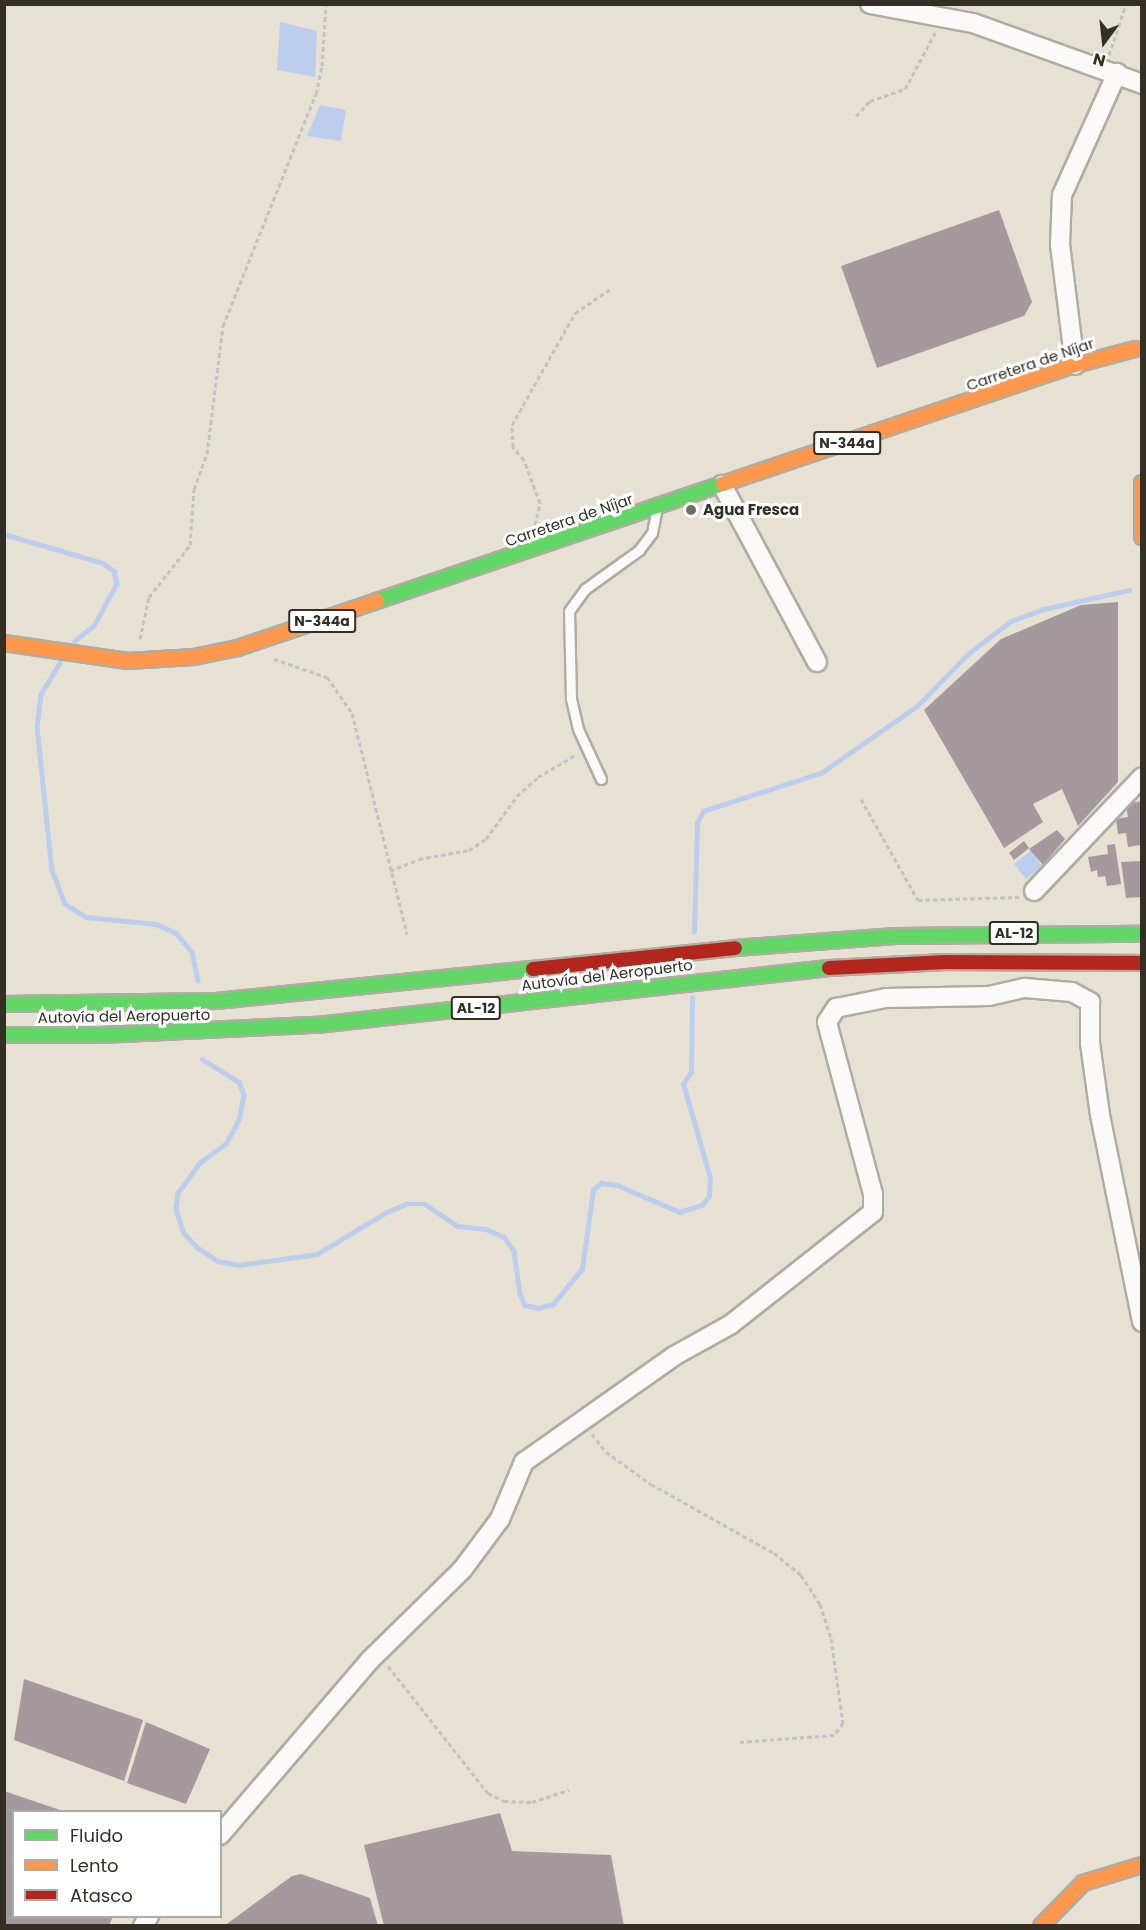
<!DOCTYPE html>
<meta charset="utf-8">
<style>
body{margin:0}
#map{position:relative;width:1146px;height:1930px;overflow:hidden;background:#e6e1d3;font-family:Poppins,sans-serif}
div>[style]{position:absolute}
.water>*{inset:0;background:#bdcdee}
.stream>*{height:4.5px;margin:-2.25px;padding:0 2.25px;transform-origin:2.25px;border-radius:2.25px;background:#bdcdee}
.building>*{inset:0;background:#a49a9e}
.path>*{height:3px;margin-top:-1.5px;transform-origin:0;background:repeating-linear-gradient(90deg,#c5c3be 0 4.5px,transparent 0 7.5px)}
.roads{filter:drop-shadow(2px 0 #b0aca1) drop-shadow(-2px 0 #b0aca1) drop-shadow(0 2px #b0aca1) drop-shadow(0 -2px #b0aca1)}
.lane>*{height:9px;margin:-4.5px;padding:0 4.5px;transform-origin:4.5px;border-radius:4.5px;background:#fbfaf8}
.street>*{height:18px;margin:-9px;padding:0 9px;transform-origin:9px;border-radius:9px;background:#fbfaf8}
.fast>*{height:14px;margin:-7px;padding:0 7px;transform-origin:7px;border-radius:7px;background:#63d668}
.slow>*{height:14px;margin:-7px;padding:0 7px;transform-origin:7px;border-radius:7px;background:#ff974d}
.jam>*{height:14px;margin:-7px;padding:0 7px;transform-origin:7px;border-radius:7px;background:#b3261e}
.dots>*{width:16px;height:16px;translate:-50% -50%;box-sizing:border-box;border:3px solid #fff;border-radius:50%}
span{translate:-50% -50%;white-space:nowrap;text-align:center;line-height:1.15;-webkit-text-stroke:6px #fff;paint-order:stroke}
.shield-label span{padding:2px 4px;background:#fff;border:2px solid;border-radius:4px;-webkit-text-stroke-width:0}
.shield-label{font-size:14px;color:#332f25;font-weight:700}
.street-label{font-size:15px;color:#332f25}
.poi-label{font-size:15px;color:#332f25;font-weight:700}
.left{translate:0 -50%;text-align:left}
.frame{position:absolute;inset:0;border:6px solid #332f25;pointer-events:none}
.legend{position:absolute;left:12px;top:1810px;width:210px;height:108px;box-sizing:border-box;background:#fff;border:2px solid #adaca8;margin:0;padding:8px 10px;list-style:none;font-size:18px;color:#332f25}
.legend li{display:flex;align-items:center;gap:12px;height:30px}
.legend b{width:30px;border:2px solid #adaca8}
.north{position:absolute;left:1074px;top:12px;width:60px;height:60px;-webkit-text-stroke:4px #fff;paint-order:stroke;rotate:195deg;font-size:16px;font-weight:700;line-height:24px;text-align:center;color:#332f25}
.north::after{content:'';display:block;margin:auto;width:21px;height:27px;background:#332f25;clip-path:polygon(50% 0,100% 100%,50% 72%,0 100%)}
</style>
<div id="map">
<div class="water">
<div style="clip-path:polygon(280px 22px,317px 31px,315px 77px,277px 70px)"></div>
<div style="clip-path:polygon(320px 105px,346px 110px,341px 141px,307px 136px)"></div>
<div style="clip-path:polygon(1031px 851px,1042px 866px,1026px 879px,1014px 864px)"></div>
</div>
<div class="stream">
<div style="left:4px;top:534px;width:103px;rotate:16.3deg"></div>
<div style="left:103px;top:563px;width:14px;rotate:36deg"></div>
<div style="left:114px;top:571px;width:13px;rotate:77deg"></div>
<div style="left:117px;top:584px;width:48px;rotate:118.7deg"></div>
<div style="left:94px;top:626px;width:24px;rotate:142deg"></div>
<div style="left:60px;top:663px;width:37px;rotate:121deg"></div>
<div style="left:41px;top:695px;width:31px;rotate:97deg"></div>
<div style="left:37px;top:726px;width:145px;rotate:84.1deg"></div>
<div style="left:52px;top:870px;width:36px;rotate:69deg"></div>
<div style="left:65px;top:904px;width:25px;rotate:32deg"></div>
<div style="left:86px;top:917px;width:70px;rotate:5.7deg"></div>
<div style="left:156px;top:924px;width:22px;rotate:24deg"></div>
<div style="left:176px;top:933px;width:25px;rotate:50deg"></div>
<div style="left:192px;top:952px;width:29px;rotate:78deg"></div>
<div style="left:694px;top:932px;width:109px;rotate:-88.4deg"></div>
<div style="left:697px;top:823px;width:13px;rotate:-63deg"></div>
<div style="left:703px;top:811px;width:124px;rotate:-17.9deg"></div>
<div style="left:821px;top:773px;width:117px;rotate:-34.9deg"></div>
<div style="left:917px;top:706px;width:74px;rotate:-45.5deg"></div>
<div style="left:969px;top:653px;width:53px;rotate:-37.3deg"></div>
<div style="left:1011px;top:621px;width:35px;rotate:-20deg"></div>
<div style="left:1044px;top:609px;width:87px;rotate:-12.6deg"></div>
<div style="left:202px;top:1059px;width:44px;rotate:31.9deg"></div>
<div style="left:239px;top:1082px;width:14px;rotate:69deg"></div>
<div style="left:244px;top:1095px;width:25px;rotate:101deg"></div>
<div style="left:239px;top:1120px;width:27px;rotate:118deg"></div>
<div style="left:226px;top:1144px;width:32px;rotate:144deg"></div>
<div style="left:200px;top:1163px;width:37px;rotate:126deg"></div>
<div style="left:178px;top:1193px;width:16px;rotate:97deg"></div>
<div style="left:176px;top:1209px;width:25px;rotate:72deg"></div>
<div style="left:184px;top:1233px;width:21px;rotate:47deg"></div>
<div style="left:198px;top:1248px;width:24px;rotate:33deg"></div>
<div style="left:218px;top:1261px;width:21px;rotate:11deg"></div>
<div style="left:239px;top:1265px;width:79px;rotate:-8deg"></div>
<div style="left:317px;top:1254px;width:82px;rotate:-31deg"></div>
<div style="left:387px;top:1212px;width:21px;rotate:-23deg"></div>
<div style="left:406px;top:1204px;width:19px"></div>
<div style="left:425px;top:1204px;width:40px;rotate:34deg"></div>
<div style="left:458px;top:1226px;width:28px;rotate:6deg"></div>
<div style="left:486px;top:1229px;width:20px;rotate:24deg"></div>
<div style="left:504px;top:1237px;width:17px;rotate:54deg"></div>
<div style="left:514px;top:1251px;width:43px;rotate:82.1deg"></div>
<div style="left:520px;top:1294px;width:12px;rotate:66deg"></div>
<div style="left:525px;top:1305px;width:13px;rotate:13deg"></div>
<div style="left:538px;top:1308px;width:16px;rotate:-15deg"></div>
<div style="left:553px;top:1304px;width:45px;rotate:-50.4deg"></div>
<div style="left:582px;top:1269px;width:80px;rotate:-82.1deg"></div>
<div style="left:593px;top:1190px;width:11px;rotate:-41deg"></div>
<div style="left:601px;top:1183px;width:16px;rotate:7deg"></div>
<div style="left:617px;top:1185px;width:69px;rotate:23.2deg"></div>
<div style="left:680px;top:1212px;width:23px;rotate:-18deg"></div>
<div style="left:702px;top:1205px;width:11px;rotate:-52deg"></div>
<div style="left:709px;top:1196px;width:18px;rotate:-87deg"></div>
<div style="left:710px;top:1178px;width:98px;rotate:-106deg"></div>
<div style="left:683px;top:1084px;width:14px;rotate:-56deg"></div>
<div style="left:691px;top:1072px;width:74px;rotate:-89.2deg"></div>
</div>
<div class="building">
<div style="clip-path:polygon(999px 210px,1032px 302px,1024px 316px,877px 368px,841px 266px)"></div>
<div style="clip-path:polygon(1118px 602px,1118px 782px,1078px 826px,1062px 789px,1033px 804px,1043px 822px,1004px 848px,924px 710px,1001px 639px,1081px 605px)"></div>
<div style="clip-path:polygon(1142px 801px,1141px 845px,1128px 847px,1126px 833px,1118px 834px,1116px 819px,1128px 817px,1126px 804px)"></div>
<div style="clip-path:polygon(1057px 830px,1065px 839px,1043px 865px,1029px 849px)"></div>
<div style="clip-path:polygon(1024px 841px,1029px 848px,1014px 860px,1009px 853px)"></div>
<div style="clip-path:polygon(1115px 844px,1121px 884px,1107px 886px,1105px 876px,1098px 877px,1097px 870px,1091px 872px,1088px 857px,1108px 854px,1107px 845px)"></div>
<div style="clip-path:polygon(1142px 861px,1142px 897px,1126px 898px,1121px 862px)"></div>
<div style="clip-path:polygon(24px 1679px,143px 1720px,124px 1781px,14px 1740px)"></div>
<div style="clip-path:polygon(146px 1722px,210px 1749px,186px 1804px,127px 1783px)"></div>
<div style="clip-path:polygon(4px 1791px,63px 1811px,14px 1812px,14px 1916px,113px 1916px,109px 1926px,4px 1926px)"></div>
<div style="clip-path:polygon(500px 1813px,512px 1851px,611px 1855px,624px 1926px,384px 1926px,364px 1845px)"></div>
<div style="clip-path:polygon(301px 1874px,370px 1898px,378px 1926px,224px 1926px,292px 1876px)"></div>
</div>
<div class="path">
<div style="left:1109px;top:55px;width:54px;rotate:-71.6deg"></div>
<div style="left:856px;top:116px;width:21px;rotate:-47deg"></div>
<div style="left:870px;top:101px;width:37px;rotate:-19deg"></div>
<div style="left:905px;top:89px;width:64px;rotate:-61.8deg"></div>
<div style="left:535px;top:525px;width:23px;rotate:-77deg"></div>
<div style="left:540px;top:503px;width:46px;rotate:-110.4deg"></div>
<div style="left:524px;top:460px;width:17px;rotate:-130deg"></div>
<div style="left:513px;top:447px;width:22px;rotate:-93deg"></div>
<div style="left:512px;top:425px;width:129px;rotate:-60.6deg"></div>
<div style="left:575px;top:313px;width:45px;rotate:-34deg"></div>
<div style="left:140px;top:639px;width:43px;rotate:-77.9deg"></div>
<div style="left:149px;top:597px;width:66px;rotate:-51.7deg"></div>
<div style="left:190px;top:545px;width:56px;rotate:-85.9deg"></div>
<div style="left:194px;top:489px;width:37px;rotate:-70deg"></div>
<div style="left:207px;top:454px;width:129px;rotate:-82.9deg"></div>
<div style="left:223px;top:326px;width:250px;rotate:-68.2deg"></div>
<div style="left:316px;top:94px;width:29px;rotate:-78deg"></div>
<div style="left:322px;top:66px;width:62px;rotate:-86.3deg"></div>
<div style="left:274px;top:659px;width:56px;rotate:18.8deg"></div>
<div style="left:327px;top:677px;width:44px;rotate:55.2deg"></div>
<div style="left:352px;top:713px;width:228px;rotate:76deg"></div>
<div style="left:861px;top:799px;width:116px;rotate:60.6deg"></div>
<div style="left:918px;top:900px;width:101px;rotate:-1.7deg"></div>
<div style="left:390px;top:871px;width:31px;rotate:-22deg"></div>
<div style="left:419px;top:859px;width:51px;rotate:-10.2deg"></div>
<div style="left:469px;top:850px;width:20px;rotate:-33deg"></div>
<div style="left:486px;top:839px;width:53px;rotate:-54.2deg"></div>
<div style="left:517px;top:796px;width:28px;rotate:-42deg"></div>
<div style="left:538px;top:777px;width:45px;rotate:-30.5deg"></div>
<div style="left:592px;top:1434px;width:23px;rotate:52deg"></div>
<div style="left:606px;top:1452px;width:55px;rotate:35.4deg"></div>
<div style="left:651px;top:1484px;width:141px;rotate:29.3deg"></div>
<div style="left:774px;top:1553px;width:35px;rotate:39deg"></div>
<div style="left:801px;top:1575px;width:35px;rotate:57deg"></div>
<div style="left:820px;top:1604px;width:36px;rotate:72deg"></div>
<div style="left:831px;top:1638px;width:86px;rotate:82deg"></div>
<div style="left:843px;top:1723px;width:15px;rotate:127deg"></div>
<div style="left:834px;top:1735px;width:96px;rotate:175.8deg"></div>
<div style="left:388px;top:1666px;width:162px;rotate:51.8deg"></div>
<div style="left:488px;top:1793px;width:18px;rotate:27deg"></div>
<div style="left:504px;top:1801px;width:28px;rotate:2deg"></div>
<div style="left:532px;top:1802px;width:39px;rotate:-18deg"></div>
</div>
<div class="roads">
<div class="lane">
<div style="left:601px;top:779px;width:55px;rotate:-114.7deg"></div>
<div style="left:578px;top:729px;width:32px;rotate:-103deg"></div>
<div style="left:571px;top:698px;width:87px;rotate:-91.3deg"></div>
<div style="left:569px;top:611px;width:27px;rotate:-54deg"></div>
<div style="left:585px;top:589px;width:67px;rotate:-35.8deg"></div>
<div style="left:639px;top:550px;width:21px;rotate:-53deg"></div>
<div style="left:652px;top:533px;width:21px;rotate:-79deg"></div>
</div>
<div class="street">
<div style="left:870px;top:4px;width:105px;rotate:10.5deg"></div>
<div style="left:973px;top:23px;width:180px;rotate:19.8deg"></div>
<div style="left:1075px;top:365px;width:122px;rotate:-97.1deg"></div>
<div style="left:1060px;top:244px;width:49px;rotate:-87.7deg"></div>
<div style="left:1062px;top:195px;width:134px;rotate:-65.7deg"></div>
<div style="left:722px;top:485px;width:201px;rotate:61.8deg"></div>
<div style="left:1034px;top:891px;width:157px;rotate:-46.5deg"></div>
<div style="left:220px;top:1835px;width:229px;rotate:-49.4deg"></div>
<div style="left:369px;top:1661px;width:130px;rotate:-44.4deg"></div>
<div style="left:462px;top:1570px;width:64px;rotate:-53.3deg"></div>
<div style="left:500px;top:1519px;width:62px;rotate:-67.2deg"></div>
<div style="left:524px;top:1462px;width:184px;rotate:-35.2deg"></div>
<div style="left:674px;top:1356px;width:64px;rotate:-29deg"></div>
<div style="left:730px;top:1325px;width:182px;rotate:-38.3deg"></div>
<div style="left:873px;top:1212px;width:18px;rotate:-90deg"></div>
<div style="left:873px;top:1194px;width:178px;rotate:-105deg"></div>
<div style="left:827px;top:1022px;width:17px;rotate:-57deg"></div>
<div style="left:836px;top:1008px;width:51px;rotate:-11.3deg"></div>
<div style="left:886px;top:998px;width:103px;rotate:-1.1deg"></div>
<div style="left:989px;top:996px;width:37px;rotate:-13deg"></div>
<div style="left:1025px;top:988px;width:47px;rotate:4.9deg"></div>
<div style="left:1072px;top:992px;width:21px;rotate:29deg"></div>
<div style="left:1090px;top:1002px;width:41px;rotate:90deg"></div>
<div style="left:1090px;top:1043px;width:73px;rotate:82.1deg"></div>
<div style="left:1100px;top:1115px;width:211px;rotate:78.5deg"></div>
<div style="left:143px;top:1926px;width:12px;rotate:-59deg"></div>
</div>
<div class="fast">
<div style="left:377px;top:601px;width:365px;rotate:-18.7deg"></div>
<div style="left:735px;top:948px;width:161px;rotate:-4.3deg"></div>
<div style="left:896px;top:936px;width:246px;rotate:-0.5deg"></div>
<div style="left:4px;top:1004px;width:212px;rotate:-0.8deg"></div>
<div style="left:216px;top:1001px;width:319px;rotate:-5.8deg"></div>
<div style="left:4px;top:1035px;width:97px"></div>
<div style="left:101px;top:1035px;width:216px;rotate:-2.7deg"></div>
<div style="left:317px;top:1025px;width:515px;rotate:-6.35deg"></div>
</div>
<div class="slow">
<div style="left:1142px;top:483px;width:54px;rotate:90deg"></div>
<div style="left:723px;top:484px;width:372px;rotate:-18.7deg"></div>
<div style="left:1075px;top:365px;width:62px;rotate:-14.9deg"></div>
<div style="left:4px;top:643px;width:125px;rotate:8.3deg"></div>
<div style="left:128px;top:661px;width:66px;rotate:-3.5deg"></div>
<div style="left:194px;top:657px;width:45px;rotate:-11.6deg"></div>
<div style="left:238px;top:648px;width:147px;rotate:-18.7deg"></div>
<div style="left:1041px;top:1926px;width:60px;rotate:-45.7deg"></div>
<div style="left:1083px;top:1883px;width:62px;rotate:-17deg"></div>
</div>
<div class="jam">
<div style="left:829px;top:968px;width:117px;rotate:-2.9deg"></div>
<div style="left:946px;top:962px;width:196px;rotate:0.3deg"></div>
<div style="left:533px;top:969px;width:203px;rotate:-5.9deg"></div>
</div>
</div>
<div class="dots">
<div style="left:691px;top:510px;background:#726d62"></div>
</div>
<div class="shield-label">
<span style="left:847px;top:443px">N-344a</span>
<span style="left:322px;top:621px">N-344a</span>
<span style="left:1014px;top:933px">AL-12</span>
<span style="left:476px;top:1008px">AL-12</span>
</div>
<div class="street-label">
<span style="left:1030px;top:364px;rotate:-19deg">Carretera de Níjar</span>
<span style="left:569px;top:520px;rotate:-19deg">Carretera de Níjar</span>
<span style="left:607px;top:975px;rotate:-7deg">Autovía del Aeropuerto</span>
<span style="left:124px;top:1016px;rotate:-1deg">Autovía del Aeropuerto</span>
</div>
<div class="poi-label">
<span class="left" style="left:703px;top:510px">Agua Fresca</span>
</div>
<div class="frame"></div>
<ul class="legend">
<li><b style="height:8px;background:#63d668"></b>Fluido</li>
<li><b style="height:8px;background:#ff974d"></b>Lento</li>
<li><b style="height:8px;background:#b3261e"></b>Atasco</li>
</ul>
<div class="north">N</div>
</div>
